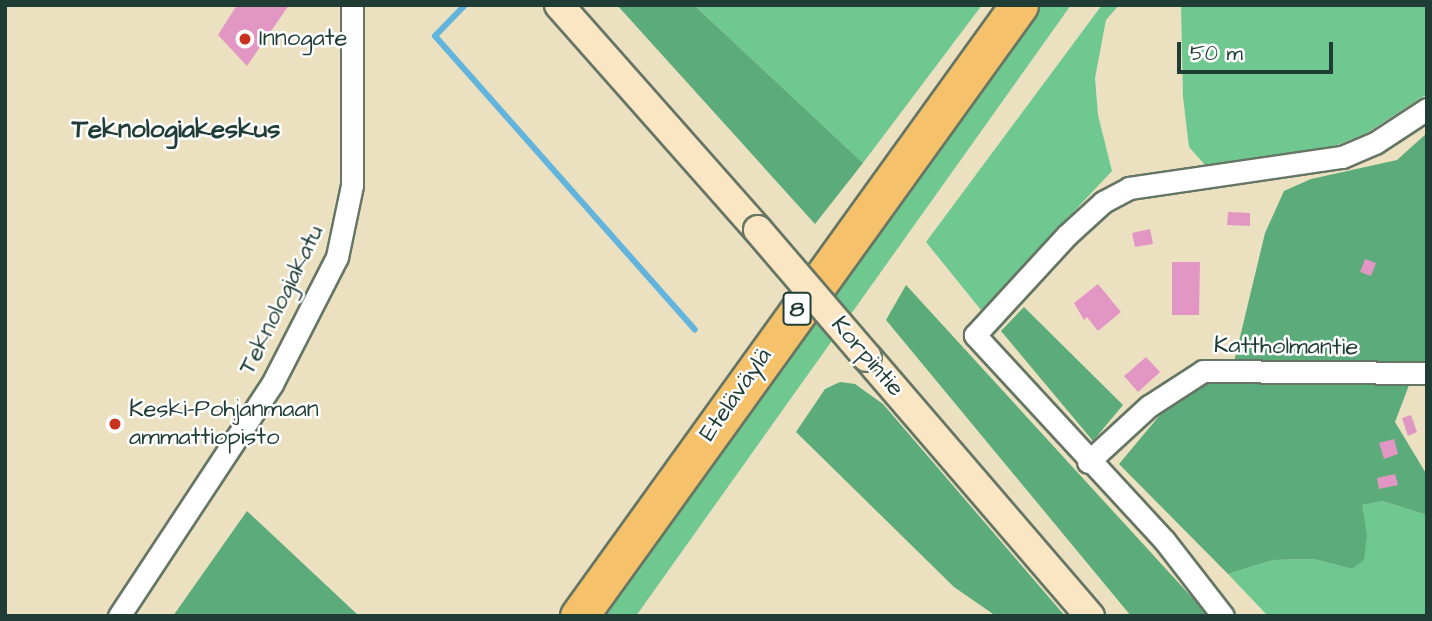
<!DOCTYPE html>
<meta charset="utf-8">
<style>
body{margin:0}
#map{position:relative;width:1432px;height:621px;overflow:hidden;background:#ebe1c0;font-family:"Architects Daughter",sans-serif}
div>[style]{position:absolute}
.green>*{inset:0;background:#6fc88f}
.forest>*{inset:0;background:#5bac7a}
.stream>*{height:6px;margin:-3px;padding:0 3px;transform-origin:3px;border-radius:3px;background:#62b4dd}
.building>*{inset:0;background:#e296c4}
.roads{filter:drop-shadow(2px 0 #667665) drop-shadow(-2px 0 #667665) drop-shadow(0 2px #667665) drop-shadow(0 -2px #667665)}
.street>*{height:21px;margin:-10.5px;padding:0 10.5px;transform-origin:10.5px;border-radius:10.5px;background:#fff}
.secondary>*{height:28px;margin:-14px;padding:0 14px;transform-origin:14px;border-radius:14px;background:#fbe6c4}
.highway>*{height:37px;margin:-18.5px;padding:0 18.5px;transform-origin:18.5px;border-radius:18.5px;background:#f5c16b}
.bridges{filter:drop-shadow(2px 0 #667665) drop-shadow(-2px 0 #667665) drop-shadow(0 2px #667665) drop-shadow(0 -2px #667665)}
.secondary-bridge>*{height:28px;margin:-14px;padding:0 14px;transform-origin:14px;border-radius:14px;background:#fbe6c4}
.dots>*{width:19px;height:19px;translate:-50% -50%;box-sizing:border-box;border:4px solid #fff;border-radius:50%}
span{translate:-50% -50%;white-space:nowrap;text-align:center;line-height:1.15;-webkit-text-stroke:5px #fff;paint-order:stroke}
.shield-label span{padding:2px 5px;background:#fff;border:2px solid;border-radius:5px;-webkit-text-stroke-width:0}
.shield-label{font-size:23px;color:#1f3d34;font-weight:700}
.poi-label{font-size:24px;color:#1f3d34}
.left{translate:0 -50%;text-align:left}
.street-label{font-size:24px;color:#1f3d34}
.neighbourhood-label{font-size:26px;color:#1f3d34;font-weight:700}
.frame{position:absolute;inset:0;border:7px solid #1f3d34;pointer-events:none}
.scale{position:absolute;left:1177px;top:42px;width:156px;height:32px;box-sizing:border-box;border:4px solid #1f3d34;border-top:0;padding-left:9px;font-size:21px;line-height:24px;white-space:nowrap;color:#1f3d34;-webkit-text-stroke:5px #fff;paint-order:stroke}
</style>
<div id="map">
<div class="green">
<div style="clip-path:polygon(694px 5px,982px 5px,863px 163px)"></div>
<div style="clip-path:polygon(1039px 5px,1071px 5px,636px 616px,601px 616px)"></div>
<div style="clip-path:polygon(1102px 5px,1119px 5px,1106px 20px,1095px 78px,1098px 115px,1112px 171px,981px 310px,926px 242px)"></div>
<div style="clip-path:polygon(1181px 5px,1427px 5px,1427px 94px,1365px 134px,1324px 150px,1206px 166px,1189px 147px,1183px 97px)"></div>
<div style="clip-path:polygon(1382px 501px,1427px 515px,1427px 616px,1268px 616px,1228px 574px,1273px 560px,1314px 559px,1352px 569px,1367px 535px,1361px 505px)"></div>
</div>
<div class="forest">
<div style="clip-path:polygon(617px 5px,694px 5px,863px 163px,815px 224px)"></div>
<div style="clip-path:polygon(1427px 133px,1427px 366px,1414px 372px,1395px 422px,1427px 475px,1427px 515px,1382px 501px,1362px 505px,1367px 535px,1364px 560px,1352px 569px,1314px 559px,1273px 560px,1228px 574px,1119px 464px,1180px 391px,1234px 362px,1265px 233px,1284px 191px,1311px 179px,1397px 160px)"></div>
<div style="clip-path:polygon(906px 285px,1209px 616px,1131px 616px,886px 320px)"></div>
<div style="clip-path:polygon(1024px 307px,1123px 405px,1093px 441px,1001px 331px)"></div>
<div style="clip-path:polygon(840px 382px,855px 384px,883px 404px,1065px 616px,996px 616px,954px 587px,796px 432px,825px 389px)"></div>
<div style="clip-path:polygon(247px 511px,359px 616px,173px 616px)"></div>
</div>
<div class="stream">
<div style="left:465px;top:5px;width:43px;rotate:134.1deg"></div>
<div style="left:435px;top:36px;width:392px;rotate:48.5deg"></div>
</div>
<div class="building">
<div style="clip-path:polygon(237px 5px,289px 5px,247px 66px,218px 35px)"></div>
<div style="clip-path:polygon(1228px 212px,1250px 213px,1250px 226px,1227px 225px)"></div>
<div style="clip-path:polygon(1150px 229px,1153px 244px,1135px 247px,1132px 233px)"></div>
<div style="clip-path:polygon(1365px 259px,1376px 263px,1371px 276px,1360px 272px)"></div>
<div style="clip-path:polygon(1172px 262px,1200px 262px,1199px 315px,1172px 315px)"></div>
<div style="clip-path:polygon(1098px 284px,1121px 312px,1098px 331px,1087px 317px,1084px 320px,1074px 303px)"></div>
<div style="clip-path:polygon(1146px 357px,1160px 372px,1138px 392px,1124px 376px)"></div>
<div style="clip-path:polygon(1411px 415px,1417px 432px,1408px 436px,1402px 418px)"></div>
<div style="clip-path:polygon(1394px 439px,1398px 454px,1384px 459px,1379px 443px)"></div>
<div style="clip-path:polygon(1395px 474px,1398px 485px,1379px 489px,1377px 478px)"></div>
</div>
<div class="roads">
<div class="street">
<div style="left:1088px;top:462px;width:83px;rotate:-42.6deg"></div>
<div style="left:1149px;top:406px;width:64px;rotate:-32.9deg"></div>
<div style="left:1203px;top:371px;width:224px;rotate:0.5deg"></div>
<div style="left:119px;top:616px;width:278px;rotate:-56.6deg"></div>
<div style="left:272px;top:384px;width:143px;rotate:-62.9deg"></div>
<div style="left:337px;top:257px;width:74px;rotate:-78.2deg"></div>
<div style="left:352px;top:185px;width:180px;rotate:-90deg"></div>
<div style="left:1223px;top:616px;width:96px;rotate:-127.8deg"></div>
<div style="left:1164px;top:540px;width:279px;rotate:-132.7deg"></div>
<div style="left:975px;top:335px;width:136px;rotate:-47.4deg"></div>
<div style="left:1067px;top:235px;width:49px;rotate:-42.5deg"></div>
<div style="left:1103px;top:202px;width:30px;rotate:-28deg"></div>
<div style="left:1129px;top:188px;width:215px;rotate:-8.3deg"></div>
<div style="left:1342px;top:157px;width:36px;rotate:-23deg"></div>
<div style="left:1375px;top:143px;width:62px;rotate:-33.2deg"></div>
</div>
<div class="secondary">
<div style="left:559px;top:5px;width:300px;rotate:48.5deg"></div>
<div style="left:867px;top:357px;width:342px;rotate:49.3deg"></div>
</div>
<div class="highway">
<div style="left:579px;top:616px;width:753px;rotate:-54.24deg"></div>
</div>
</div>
<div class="bridges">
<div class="secondary-bridge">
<div style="left:758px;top:230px;width:167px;rotate:49.4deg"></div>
</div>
</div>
<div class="dots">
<div style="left:245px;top:39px;background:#c8321e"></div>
<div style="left:115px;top:424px;background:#c8321e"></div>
</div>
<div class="shield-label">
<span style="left:797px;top:309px">8</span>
</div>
<div class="poi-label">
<span class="left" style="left:259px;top:39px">Innogate</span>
<span class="left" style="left:129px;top:424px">Keski-Pohjanmaan<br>ammattiopisto</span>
</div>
<div class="street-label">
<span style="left:282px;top:300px;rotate:-64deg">Teknologiakatu</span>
<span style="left:1286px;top:347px;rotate:1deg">Kattholmantie</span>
<span style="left:867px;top:357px;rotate:49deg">Korpintie</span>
<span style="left:736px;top:395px;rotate:-55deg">Eteläväylä</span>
</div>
<div class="neighbourhood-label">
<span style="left:176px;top:130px">Teknologiakeskus</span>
</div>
<div class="frame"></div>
<div class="scale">50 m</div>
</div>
